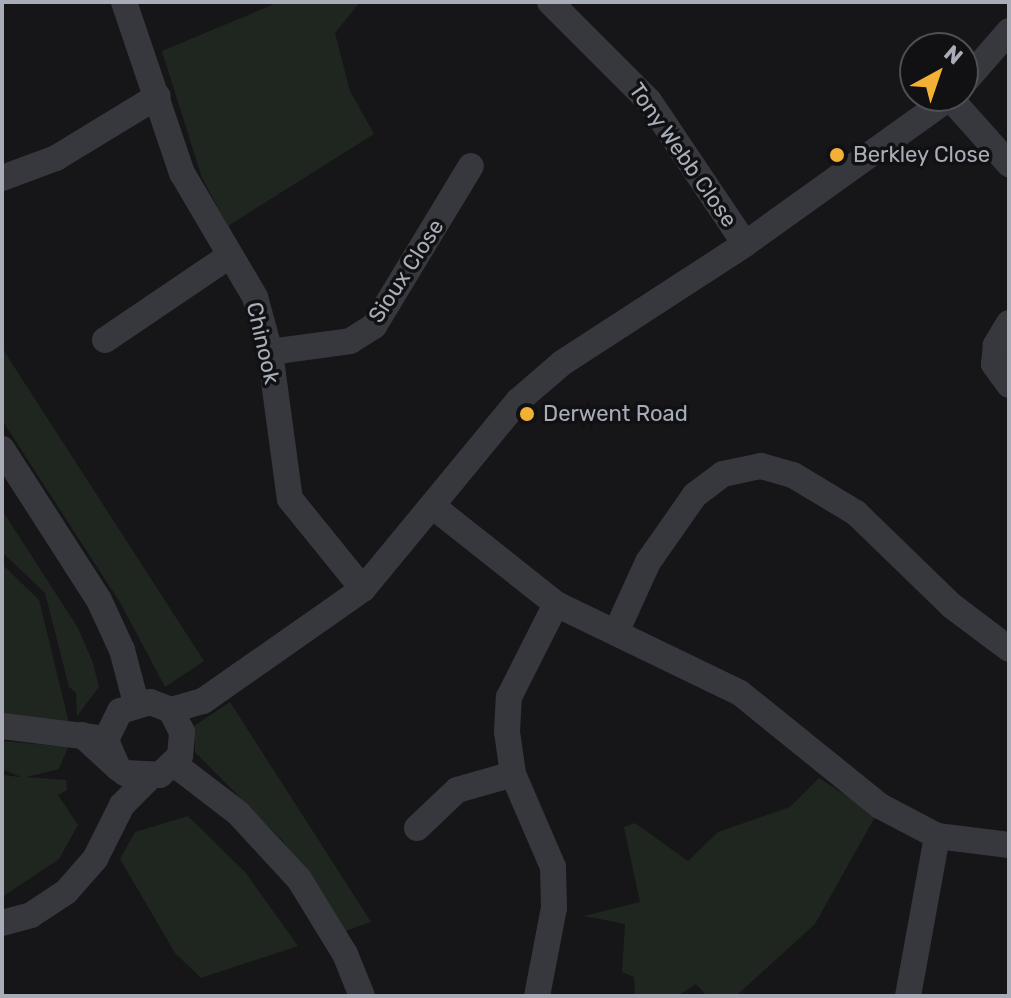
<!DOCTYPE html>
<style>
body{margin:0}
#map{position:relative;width:1011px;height:998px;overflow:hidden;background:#161618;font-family:Rubik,sans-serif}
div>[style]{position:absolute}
.green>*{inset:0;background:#1e261f}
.minor>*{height:26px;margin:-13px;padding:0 13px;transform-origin:13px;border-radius:13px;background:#37383d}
.dots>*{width:22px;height:22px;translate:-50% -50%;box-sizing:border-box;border:4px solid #111113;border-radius:50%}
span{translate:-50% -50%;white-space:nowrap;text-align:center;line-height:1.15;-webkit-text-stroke:7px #111113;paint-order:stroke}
.street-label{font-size:22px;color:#a8adb8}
.poi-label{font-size:22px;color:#a8adb8}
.left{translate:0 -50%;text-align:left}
.frame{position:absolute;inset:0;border:4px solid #a8adb8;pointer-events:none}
.north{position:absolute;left:899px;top:32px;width:80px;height:80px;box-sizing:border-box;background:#111113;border:2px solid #4d4f55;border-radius:50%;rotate:40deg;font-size:22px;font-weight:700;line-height:32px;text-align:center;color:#a8adb8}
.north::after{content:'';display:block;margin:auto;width:28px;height:36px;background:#f2b134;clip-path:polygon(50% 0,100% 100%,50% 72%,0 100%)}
</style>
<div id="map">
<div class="green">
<div style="clip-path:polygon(279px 2px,360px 2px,335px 33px,350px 91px,374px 134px,228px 226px,202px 178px,162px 51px)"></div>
<div style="clip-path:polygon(2px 348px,204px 661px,165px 687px,121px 604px,2px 420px)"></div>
<div style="clip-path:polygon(2px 510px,78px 628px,93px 663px,99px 687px,77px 716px,76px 693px,69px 687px,45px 593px,2px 552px)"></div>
<div style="clip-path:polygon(2px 564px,39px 600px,69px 723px,2px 720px)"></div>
<div style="clip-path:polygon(230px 702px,371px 922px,345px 931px,282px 840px,195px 752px,194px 726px)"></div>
<div style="clip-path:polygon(2px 741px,68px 747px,59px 769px,26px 777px,66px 780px,67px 790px,58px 795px,78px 825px,59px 859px,2px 897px,2px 775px,21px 777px,2px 769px)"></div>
<div style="clip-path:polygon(819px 778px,876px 815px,815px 924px,736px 996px,707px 996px,696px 984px,677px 996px,635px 996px,634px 977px,622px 972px,625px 924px,584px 916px,640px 902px,624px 827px,635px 823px,688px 861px,718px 832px,790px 807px)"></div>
<div style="clip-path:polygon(188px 816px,245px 872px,298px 946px,201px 978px,175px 953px,120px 859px,135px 832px)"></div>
</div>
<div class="minor">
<div style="left:124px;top:2px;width:181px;rotate:71.3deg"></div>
<div style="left:182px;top:173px;width:144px;rotate:59.5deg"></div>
<div style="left:255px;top:297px;width:57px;rotate:74.7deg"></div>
<div style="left:270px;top:352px;width:148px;rotate:82.3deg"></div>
<div style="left:290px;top:499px;width:116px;rotate:51deg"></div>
<div style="left:550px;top:2px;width:140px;rotate:45deg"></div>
<div style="left:649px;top:101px;width:172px;rotate:56.1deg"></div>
<div style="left:963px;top:84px;width:70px;rotate:-49deg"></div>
<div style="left:950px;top:98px;width:89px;rotate:48.2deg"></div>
<div style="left:2px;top:178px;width:58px;rotate:-20.3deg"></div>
<div style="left:56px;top:158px;width:119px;rotate:-31.3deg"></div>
<div style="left:1009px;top:323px;width:26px;rotate:121deg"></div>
<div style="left:996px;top:345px;width:19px;rotate:96deg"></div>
<div style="left:994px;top:364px;width:26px;rotate:54deg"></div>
<div style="left:105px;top:340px;width:150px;rotate:-34.1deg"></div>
<div style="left:270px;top:352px;width:81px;rotate:-7.8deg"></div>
<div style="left:350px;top:341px;width:28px;rotate:-32deg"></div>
<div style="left:374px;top:326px;width:187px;rotate:-58.8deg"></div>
<div style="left:2px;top:449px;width:179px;rotate:57.3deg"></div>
<div style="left:99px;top:600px;width:55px;rotate:65.3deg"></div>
<div style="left:122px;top:650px;width:55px;rotate:75.2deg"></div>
<div style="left:435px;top:508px;width:154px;rotate:38.4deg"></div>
<div style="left:556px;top:604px;width:204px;rotate:25.8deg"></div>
<div style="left:740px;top:693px;width:180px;rotate:38.9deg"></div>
<div style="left:880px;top:806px;width:64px;rotate:27.8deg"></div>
<div style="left:937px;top:836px;width:73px;rotate:7.1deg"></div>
<div style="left:617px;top:630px;width:75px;rotate:-65.5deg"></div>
<div style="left:648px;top:562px;width:82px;rotate:-55deg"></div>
<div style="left:695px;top:495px;width:35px;rotate:-37deg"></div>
<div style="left:723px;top:474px;width:39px;rotate:-12deg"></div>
<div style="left:761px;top:466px;width:33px;rotate:16deg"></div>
<div style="left:793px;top:475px;width:74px;rotate:31.1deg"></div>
<div style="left:856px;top:513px;width:134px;rotate:44.1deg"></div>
<div style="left:952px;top:606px;width:71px;rotate:37deg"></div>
<div style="left:171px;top:710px;width:33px;rotate:-16deg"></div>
<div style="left:203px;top:701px;width:195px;rotate:-35deg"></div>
<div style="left:363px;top:589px;width:244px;rotate:-50.5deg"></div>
<div style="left:518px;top:401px;width:58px;rotate:-40.8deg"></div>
<div style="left:562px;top:363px;width:218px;rotate:-33deg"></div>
<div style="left:745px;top:244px;width:254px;rotate:-35.6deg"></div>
<div style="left:2px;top:726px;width:97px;rotate:7.1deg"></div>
<div style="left:82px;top:735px;width:49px;rotate:42.5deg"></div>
<div style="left:118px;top:768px;width:9px;rotate:36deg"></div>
<div style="left:125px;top:773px;width:35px;rotate:3deg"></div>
<div style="left:160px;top:775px;width:28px;rotate:-44deg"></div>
<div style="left:180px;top:756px;width:24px;rotate:-85deg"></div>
<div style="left:182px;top:732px;width:25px;rotate:-117deg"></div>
<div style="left:171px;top:710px;width:22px;rotate:-159deg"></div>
<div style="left:150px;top:702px;width:31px;rotate:163deg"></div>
<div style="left:120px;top:711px;width:32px;rotate:116deg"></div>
<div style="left:106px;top:740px;width:30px;rotate:67deg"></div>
<div style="left:174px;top:764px;width:81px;rotate:37.4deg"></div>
<div style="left:238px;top:813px;width:90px;rotate:47.3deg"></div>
<div style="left:299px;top:879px;width:88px;rotate:58.5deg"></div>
<div style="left:345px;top:954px;width:45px;rotate:68deg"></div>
<div style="left:417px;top:828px;width:55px;rotate:-43.5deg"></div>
<div style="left:457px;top:790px;width:58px;rotate:-15.9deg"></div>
<div style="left:2px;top:923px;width:30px;rotate:-15deg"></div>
<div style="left:31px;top:915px;width:42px;rotate:-33.3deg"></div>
<div style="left:66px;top:892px;width:44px;rotate:-48.7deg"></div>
<div style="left:95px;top:859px;width:60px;rotate:-63.4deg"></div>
<div style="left:122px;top:805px;width:38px;rotate:-45deg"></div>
<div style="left:537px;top:996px;width:90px;rotate:-79.1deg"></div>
<div style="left:554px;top:908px;width:41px;rotate:-91.4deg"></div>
<div style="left:553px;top:867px;width:101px;rotate:-113.3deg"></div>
<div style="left:513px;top:774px;width:42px;rotate:-98.1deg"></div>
<div style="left:507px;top:732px;width:35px;rotate:-87deg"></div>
<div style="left:509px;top:697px;width:104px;rotate:-63.2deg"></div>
<div style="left:908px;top:996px;width:163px;rotate:-79.7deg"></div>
</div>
<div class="dots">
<div style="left:837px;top:155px;background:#f2b134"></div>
<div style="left:527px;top:414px;background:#f2b134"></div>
</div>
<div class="street-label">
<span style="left:683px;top:155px;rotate:55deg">Tony Webb Close</span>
<span style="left:406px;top:271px;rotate:-57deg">Sioux Close</span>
<span style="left:263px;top:343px;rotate:77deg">Chinook</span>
</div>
<div class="poi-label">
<span class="left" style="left:853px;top:155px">Berkley Close</span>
<span class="left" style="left:543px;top:414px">Derwent Road</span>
</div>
<div class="frame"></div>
<div class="north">N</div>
</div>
